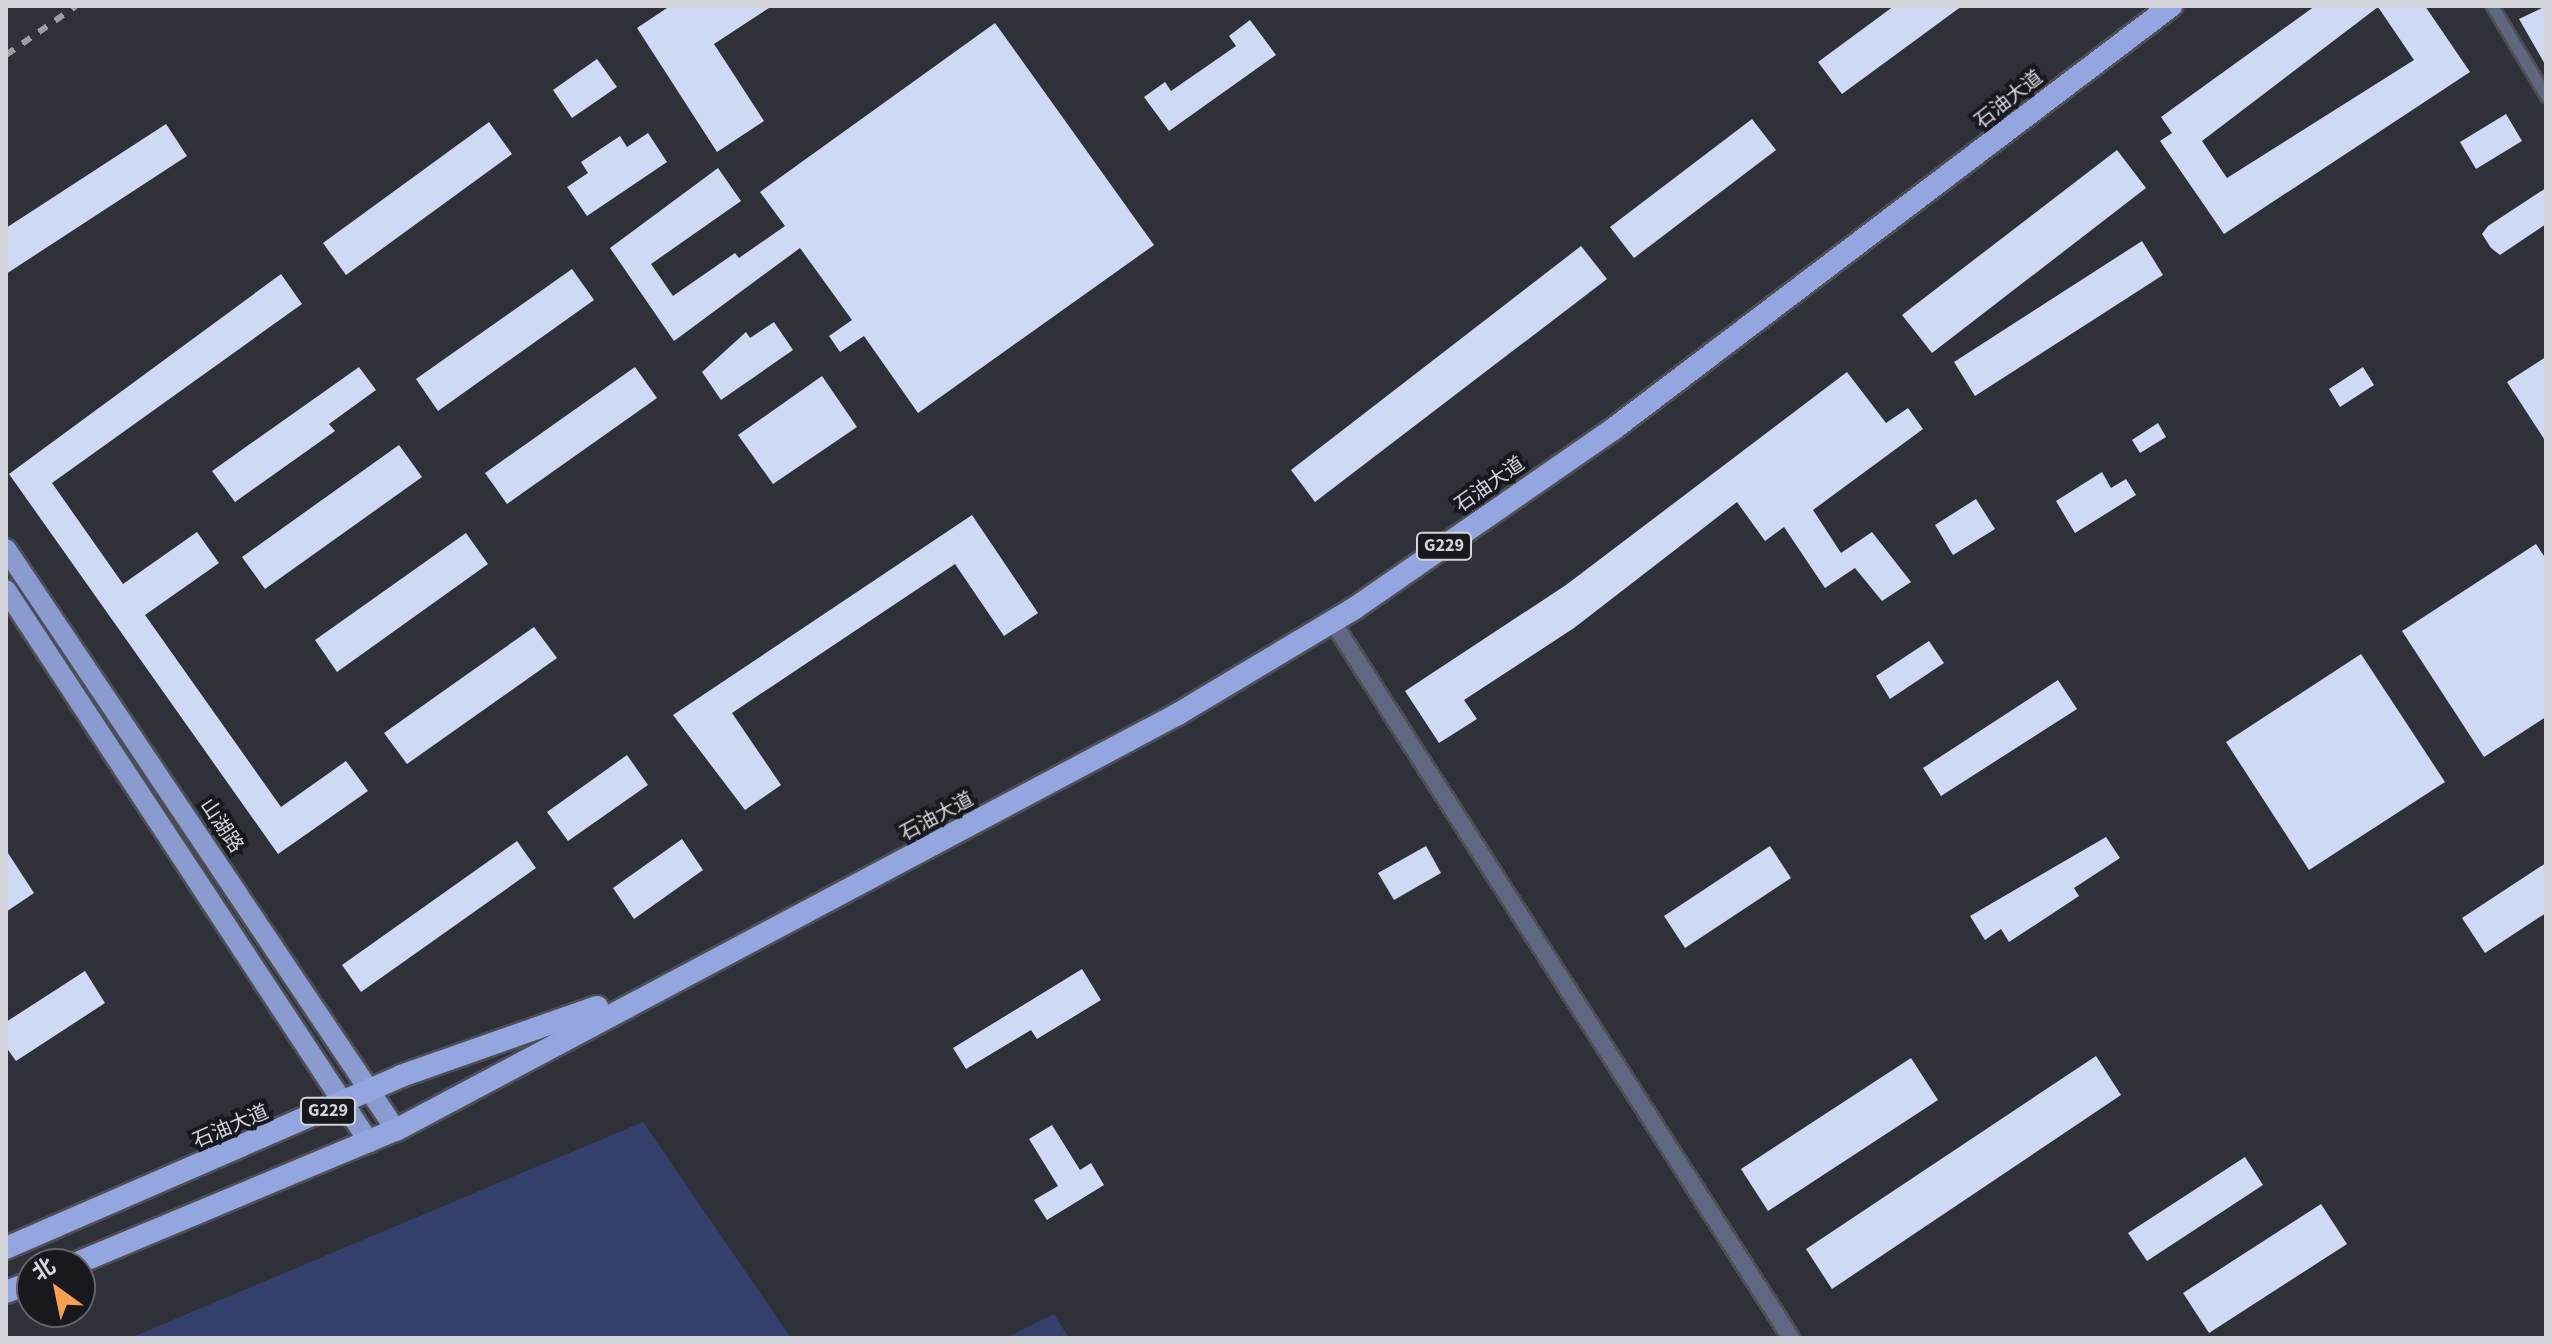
<!DOCTYPE html>
<meta charset="utf-8">
<style>
body{margin:0}
#map{position:relative;width:2552px;height:1344px;overflow:hidden;background:#2f3138;font-family:"Source Sans 3","Noto Sans SC",sans-serif}
div>[style]{position:absolute}
.green>*{inset:0;background:#34406b}
.building>*{inset:0;background:#d0d9f3}
.roads{filter:drop-shadow(2px 0 #4d4f55) drop-shadow(-2px 0 #4d4f55) drop-shadow(0 2px #4d4f55) drop-shadow(0 -2px #4d4f55)}
.service>*{height:11px;margin:-5.5px;padding:0 5.5px;transform-origin:5.5px;border-radius:5.5px;background:#5f6781}
.minor>*{height:16px;margin:-8px;padding:0 8px;transform-origin:8px;border-radius:8px;background:#5f6781}
.primary>*{height:20px;margin:-10px;padding:0 10px;transform-origin:10px;border-radius:10px;background:#8a9bd0}
.trunk>*{height:22px;margin:-11px;padding:0 11px;transform-origin:11px;border-radius:11px;background:#93a6e0}
.rail>*{height:6px;margin-top:-3px;transform-origin:0;background:repeating-linear-gradient(90deg,#9d9ea4 0 10px,transparent 0 20px)}
span{translate:-50% -50%;white-space:nowrap;text-align:center;line-height:1.15;-webkit-text-stroke:8px #18191c;paint-order:stroke}
.shield-label span{padding:2px 6px;background:#18191c;border:2px solid;border-radius:6px;-webkit-text-stroke-width:0}
.shield-label{font-size:18px;color:#d4d5da;font-weight:700}
.street-label{font-size:20px;color:#d4d5da}
.frame{position:absolute;inset:0;border:8px solid #d4d5da;pointer-events:none}
.north{position:absolute;left:16px;top:1248px;width:80px;height:80px;box-sizing:border-box;background:#18191c;border:2px solid #636468;border-radius:50%;rotate:327deg;font-size:22px;font-weight:700;line-height:32px;text-align:center;color:#d4d5da}
.north::after{content:'';display:block;margin:auto;width:28px;height:36px;background:#f99f4d;clip-path:polygon(50% 0,100% 100%,50% 72%,0 100%)}
</style>
<div id="map">
<div class="green">
<div style="clip-path:polygon(643px 1122px,791px 1338px,130px 1338px)"></div>
<div style="clip-path:polygon(1054px 1314px,1069px 1338px,1006px 1338px)"></div>
</div>
<div class="building">
<div style="clip-path:polygon(670px 6px,772px 6px,714px 44px,764px 121px,717px 152px,637px 28px)"></div>
<div style="clip-path:polygon(1894px 6px,1962px 6px,1842px 94px,1818px 62px)"></div>
<div style="clip-path:polygon(evenodd,2315px 6px,2425px 6px,2470px 72px,2224px 234px,2160px 141px,2172px 133px,2161px 117px,2315px 6px,2378px 7px,2414px 60px,2227px 178px,2202px 141px,2378px 7px)"></div>
<div style="clip-path:polygon(2546px 6px,2546px 66px,2519px 19px)"></div>
<div style="clip-path:polygon(1250px 20px,1276px 55px,1169px 131px,1144px 97px,1165px 82px,1171px 91px,1236px 46px,1229px 36px)"></div>
<div style="clip-path:polygon(995px 23px,1154px 245px,918px 413px,864px 336px,840px 352px,829px 336px,852px 320px,800px 248px,674px 341px,610px 248px,718px 168px,741px 201px,651px 264px,673px 296px,735px 253px,739px 258px,785px 226px,760px 192px)"></div>
<div style="clip-path:polygon(597px 59px,617px 87px,572px 118px,553px 90px)"></div>
<div style="clip-path:polygon(2506px 114px,2522px 141px,2476px 169px,2460px 142px)"></div>
<div style="clip-path:polygon(1752px 119px,1776px 150px,1634px 258px,1610px 227px)"></div>
<div style="clip-path:polygon(489px 122px,512px 154px,346px 275px,323px 243px)"></div>
<div style="clip-path:polygon(166px 124px,187px 156px,6px 274px,6px 228px)"></div>
<div style="clip-path:polygon(648px 133px,667px 162px,587px 216px,567px 187px,588px 173px,581px 162px,620px 136px,627px 147px)"></div>
<div style="clip-path:polygon(2117px 150px,2146px 188px,1932px 353px,1902px 315px)"></div>
<div style="clip-path:polygon(2546px 188px,2546px 224px,2500px 255px,2491px 248px,2482px 234px,2488px 226px)"></div>
<div style="clip-path:polygon(2142px 241px,2163px 275px,1975px 396px,1954px 362px)"></div>
<div style="clip-path:polygon(1581px 246px,1607px 279px,1315px 502px,1291px 470px)"></div>
<div style="clip-path:polygon(572px 269px,594px 300px,438px 411px,416px 379px)"></div>
<div style="clip-path:polygon(281px 274px,302px 304px,52px 483px,123px 584px,197px 532px,219px 563px,145px 615px,281px 807px,346px 761px,368px 791px,278px 854px,9px 474px)"></div>
<div style="clip-path:polygon(774px 322px,793px 350px,721px 400px,702px 372px,746px 332px,750px 338px)"></div>
<div style="clip-path:polygon(2546px 357px,2546px 442px,2507px 382px)"></div>
<div style="clip-path:polygon(359px 367px,376px 390px,329px 424px,335px 431px,235px 502px,212px 471px)"></div>
<div style="clip-path:polygon(635px 367px,657px 398px,507px 504px,485px 473px)"></div>
<div style="clip-path:polygon(2363px 367px,2374px 385px,2340px 407px,2329px 389px)"></div>
<div style="clip-path:polygon(1847px 372px,1886px 423px,1908px 408px,1923px 429px,1813px 510px,1841px 553px,1872px 532px,1911px 582px,1882px 601px,1855px 568px,1825px 588px,1784px 527px,1765px 541px,1737px 502px,1574px 628px,1464px 700px,1477px 719px,1439px 743px,1405px 691px,1566px 585px)"></div>
<div style="clip-path:polygon(822px 376px,857px 427px,773px 484px,738px 435px)"></div>
<div style="clip-path:polygon(2158px 423px,2166px 437px,2140px 453px,2132px 440px)"></div>
<div style="clip-path:polygon(399px 445px,422px 477px,265px 589px,242px 557px)"></div>
<div style="clip-path:polygon(2102px 472px,2111px 488px,2126px 479px,2136px 495px,2075px 533px,2056px 501px)"></div>
<div style="clip-path:polygon(1976px 499px,1995px 529px,1953px 555px,1935px 525px)"></div>
<div style="clip-path:polygon(972px 515px,1038px 613px,1004px 636px,955px 564px,732px 713px,781px 785px,745px 810px,673px 715px)"></div>
<div style="clip-path:polygon(466px 533px,488px 564px,337px 672px,315px 640px)"></div>
<div style="clip-path:polygon(2536px 544px,2546px 559px,2546px 717px,2484px 757px,2402px 631px)"></div>
<div style="clip-path:polygon(534px 627px,557px 658px,407px 764px,384px 733px)"></div>
<div style="clip-path:polygon(1929px 641px,1944px 663px,1890px 699px,1876px 676px)"></div>
<div style="clip-path:polygon(2361px 654px,2445px 782px,2309px 870px,2226px 742px)"></div>
<div style="clip-path:polygon(2058px 680px,2077px 709px,1941px 796px,1923px 768px)"></div>
<div style="clip-path:polygon(627px 755px,648px 785px,568px 841px,547px 812px)"></div>
<div style="clip-path:polygon(2106px 837px,2120px 858px,2074px 888px,2079px 896px,2009px 942px,2001px 929px,1985px 940px,1970px 916px)"></div>
<div style="clip-path:polygon(682px 839px,703px 870px,634px 919px,613px 888px)"></div>
<div style="clip-path:polygon(517px 841px,536px 868px,361px 992px,342px 965px)"></div>
<div style="clip-path:polygon(1426px 846px,1441px 873px,1394px 900px,1378px 873px)"></div>
<div style="clip-path:polygon(1770px 846px,1791px 878px,1685px 948px,1664px 916px)"></div>
<div style="clip-path:polygon(6px 850px,34px 893px,6px 912px)"></div>
<div style="clip-path:polygon(2546px 863px,2546px 913px,2485px 953px,2462px 918px)"></div>
<div style="clip-path:polygon(1082px 969px,1101px 1000px,1037px 1039px,1031px 1030px,966px 1069px,953px 1048px)"></div>
<div style="clip-path:polygon(85px 971px,105px 1003px,16px 1061px,6px 1047px,6px 1022px)"></div>
<div style="clip-path:polygon(2096px 1056px,2121px 1095px,1832px 1289px,1806px 1249px)"></div>
<div style="clip-path:polygon(1911px 1058px,1938px 1100px,1768px 1211px,1741px 1169px)"></div>
<div style="clip-path:polygon(1052px 1125px,1080px 1170px,1091px 1163px,1104px 1185px,1047px 1220px,1034px 1200px,1058px 1186px,1029px 1139px)"></div>
<div style="clip-path:polygon(2245px 1157px,2263px 1185px,2147px 1261px,2128px 1233px)"></div>
<div style="clip-path:polygon(2321px 1204px,2347px 1244px,2209px 1333px,2183px 1293px)"></div>
</div>
<div class="roads">
<div class="service">
<div style="left:2492px;top:6px;width:105px;rotate:59deg"></div>
</div>
<div class="minor">
<div style="left:1332px;top:621px;width:851px;rotate:57.37deg"></div>
</div>
<div class="primary">
<div style="left:6px;top:549px;width:700px;rotate:56.13deg"></div>
<div style="left:6px;top:590px;width:661px;rotate:56.67deg"></div>
</div>
<div class="trunk">
<div style="left:6px;top:1248px;width:431px;rotate:-23.5deg"></div>
<div style="left:401px;top:1076px;width:208px;rotate:-19.4deg"></div>
<div style="left:75px;top:1264px;width:348px;rotate:-22.7deg"></div>
<div style="left:396px;top:1130px;width:886px;rotate:-28.01deg"></div>
<div style="left:1178px;top:714px;width:206px;rotate:-30.9deg"></div>
<div style="left:1355px;top:608px;width:313px;rotate:-34.7deg"></div>
<div style="left:1612px;top:430px;width:702px;rotate:-37.18deg"></div>
<div style="left:6px;top:1292px;width:28px;rotate:-21deg"></div>
</div>
</div>
<div class="rail">
<div style="left:6px;top:55px;width:85px;rotate:-35deg"></div>
</div>
<div class="shield-label">
<span style="left:1444px;top:546px">G229</span>
<span style="left:328px;top:1111px">G229</span>
</div>
<div class="street-label">
<span style="left:2009px;top:100px;rotate:-38deg">石油大道</span>
<span style="left:1490px;top:485px;rotate:-35deg">石油大道</span>
<span style="left:937px;top:817px;rotate:-28deg">石油大道</span>
<span style="left:221px;top:826px;rotate:56deg">山湖路</span>
<span style="left:231px;top:1127px;rotate:-23deg">石油大道</span>
</div>
<div class="frame"></div>
<div class="north">北</div>
</div>
